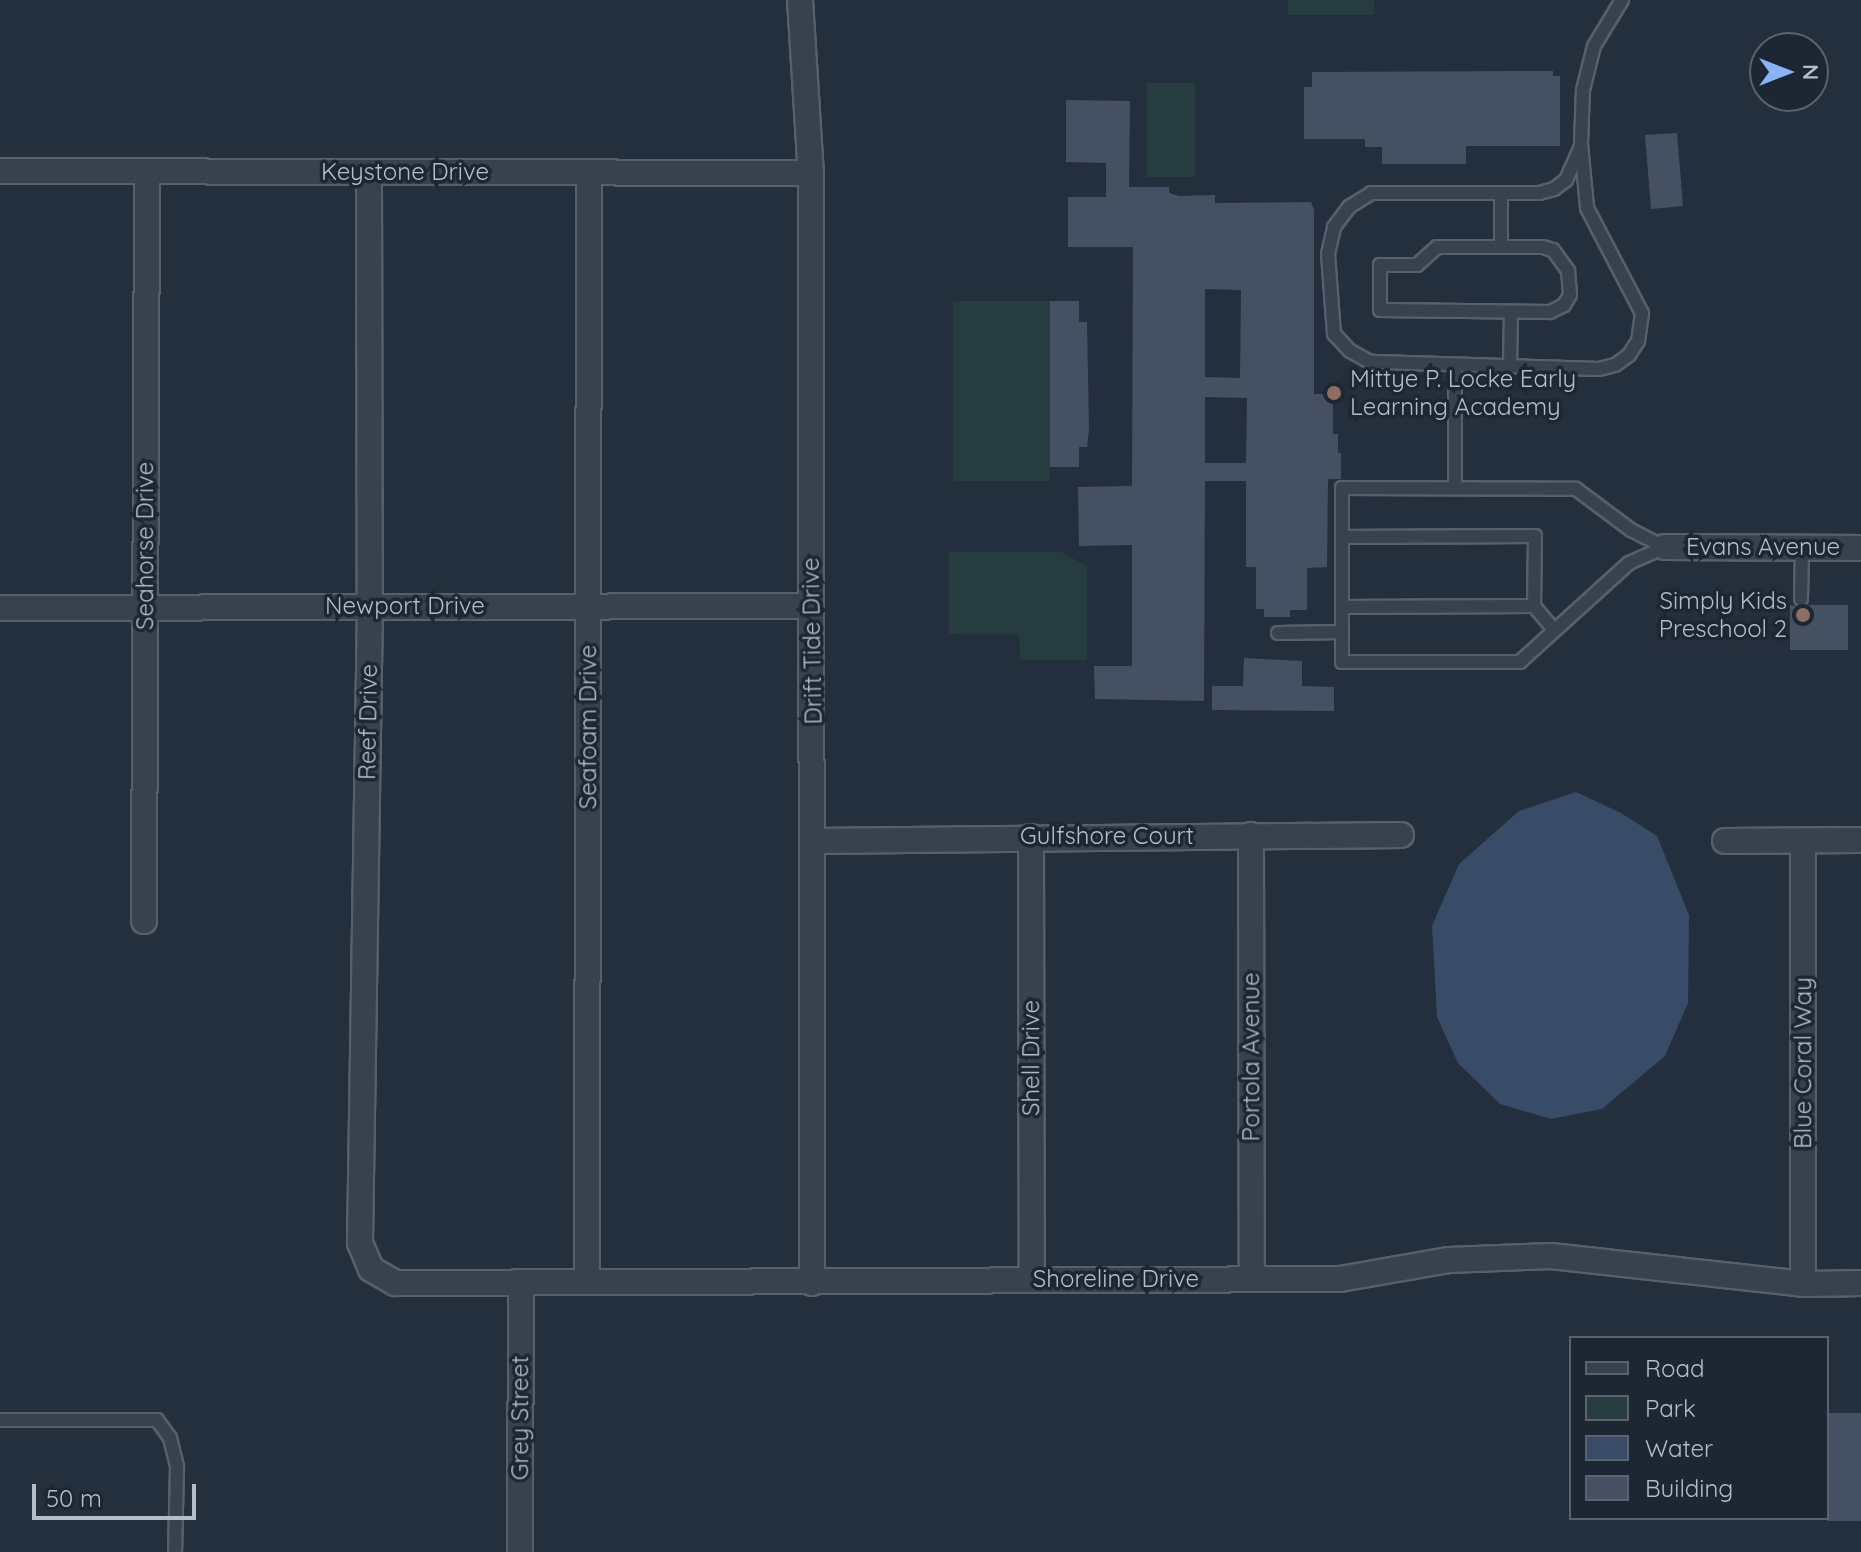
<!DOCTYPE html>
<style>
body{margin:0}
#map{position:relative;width:1861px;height:1552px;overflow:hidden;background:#242f3e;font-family:Quicksand,sans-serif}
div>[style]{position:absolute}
.green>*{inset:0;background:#263c3f}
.water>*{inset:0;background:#394c67}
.building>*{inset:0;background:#455162}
.roads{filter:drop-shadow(2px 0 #565f6c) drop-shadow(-2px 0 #565f6c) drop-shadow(0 2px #565f6c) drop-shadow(0 -2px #565f6c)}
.lane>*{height:12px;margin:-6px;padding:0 6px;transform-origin:6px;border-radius:6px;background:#38414e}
.street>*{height:24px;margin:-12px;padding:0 12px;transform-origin:12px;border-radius:12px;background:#38414e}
.dots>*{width:22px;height:22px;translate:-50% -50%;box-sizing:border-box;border:4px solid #1d2633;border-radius:50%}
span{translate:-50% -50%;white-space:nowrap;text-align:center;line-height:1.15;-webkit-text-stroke:7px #1d2633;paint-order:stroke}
.street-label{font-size:24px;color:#b4bcc9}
.poi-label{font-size:24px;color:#b4bcc9}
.left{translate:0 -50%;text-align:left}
.right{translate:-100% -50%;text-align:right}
.legend{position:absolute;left:1569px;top:1336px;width:260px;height:184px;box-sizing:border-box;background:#1d2633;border:2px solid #59626f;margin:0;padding:10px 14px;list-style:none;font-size:24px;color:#b4bcc9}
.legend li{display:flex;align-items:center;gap:16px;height:40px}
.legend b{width:40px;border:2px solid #59626f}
.north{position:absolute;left:1749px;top:32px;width:80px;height:80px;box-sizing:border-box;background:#1d2633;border:2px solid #59626f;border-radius:50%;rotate:90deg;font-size:22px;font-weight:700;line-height:32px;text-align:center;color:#b4bcc9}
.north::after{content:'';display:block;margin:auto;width:28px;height:36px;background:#8ab4f8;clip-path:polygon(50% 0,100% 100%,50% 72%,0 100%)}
.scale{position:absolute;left:32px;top:1484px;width:164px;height:36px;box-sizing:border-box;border:4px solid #b4bcc9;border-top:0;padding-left:10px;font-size:24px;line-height:28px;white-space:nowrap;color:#b4bcc9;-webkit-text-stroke:6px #1d2633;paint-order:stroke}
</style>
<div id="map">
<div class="green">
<div style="clip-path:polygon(1288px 0,1374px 0,1374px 15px,1288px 15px)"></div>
<div style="clip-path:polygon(1147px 83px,1195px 83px,1195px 177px,1147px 177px)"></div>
<div style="clip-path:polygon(953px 301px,1050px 301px,1050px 481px,953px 481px)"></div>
<div style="clip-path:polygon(949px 552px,1061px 552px,1087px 566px,1087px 660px,1020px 660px,1019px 635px,949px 634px)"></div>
</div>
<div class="water">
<div style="clip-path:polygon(1576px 792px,1621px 813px,1657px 836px,1689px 915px,1688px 1003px,1665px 1056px,1602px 1109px,1551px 1119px,1500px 1104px,1458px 1063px,1437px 1017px,1432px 926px,1459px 864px,1519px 811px)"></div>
</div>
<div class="building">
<div style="clip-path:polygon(1553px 71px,1553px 76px,1560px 76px,1560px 146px,1466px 146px,1466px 164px,1382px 164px,1382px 147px,1365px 147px,1365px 139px,1304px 139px,1304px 87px,1312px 87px,1312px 72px)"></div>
<div style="clip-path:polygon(evenodd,1066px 100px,1130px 101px,1129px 187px,1169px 187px,1169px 193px,1179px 196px,1215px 195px,1215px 203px,1311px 202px,1314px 210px,1314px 394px,1333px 394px,1333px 434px,1338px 434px,1338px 453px,1341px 453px,1341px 479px,1328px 479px,1327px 567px,1307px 568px,1307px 610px,1290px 610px,1290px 617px,1264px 617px,1264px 609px,1256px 609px,1256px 567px,1246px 567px,1246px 481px,1205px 481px,1204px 701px,1095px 699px,1094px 666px,1132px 666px,1132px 545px,1079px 546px,1078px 487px,1132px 486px,1133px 247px,1068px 247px,1068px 197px,1106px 197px,1106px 163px,1066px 162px,1066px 100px,1205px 289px,1241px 290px,1240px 378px,1205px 377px,1205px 289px,1066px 100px,1205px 397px,1247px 398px,1246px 463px,1205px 463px,1205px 397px)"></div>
<div style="clip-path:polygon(1677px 133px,1683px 206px,1651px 209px,1645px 135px)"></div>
<div style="clip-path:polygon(1050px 301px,1079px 301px,1079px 322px,1087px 322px,1089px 430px,1087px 447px,1079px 447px,1079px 467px,1050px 467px)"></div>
<div style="clip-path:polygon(1790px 605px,1802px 608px,1808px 605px,1848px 605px,1848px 650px,1790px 650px)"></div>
<div style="clip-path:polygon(1244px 658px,1302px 661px,1302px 686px,1334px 687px,1334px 711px,1212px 710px,1212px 686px,1243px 686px)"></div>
<div style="clip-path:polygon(1827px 1413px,1861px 1413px,1861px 1521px,1827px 1521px)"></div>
</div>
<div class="roads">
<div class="lane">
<div style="left:1581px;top:144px;width:64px;rotate:84.6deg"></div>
<div style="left:1587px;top:208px;width:119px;rotate:62.4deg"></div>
<div style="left:1642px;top:313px;width:28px;rotate:98deg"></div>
<div style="left:1638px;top:341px;width:17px;rotate:123deg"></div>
<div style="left:1629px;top:355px;width:17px;rotate:144deg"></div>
<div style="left:1615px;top:365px;width:16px;rotate:166deg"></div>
<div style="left:1599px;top:369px;width:229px;rotate:-178.2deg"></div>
<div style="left:1370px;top:362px;width:23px;rotate:-151deg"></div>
<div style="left:1350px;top:351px;width:23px;rotate:-133deg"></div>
<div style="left:1334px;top:334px;width:80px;rotate:-94.3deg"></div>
<div style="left:1328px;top:254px;width:28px;rotate:-77deg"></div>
<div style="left:1334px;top:227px;width:25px;rotate:-53deg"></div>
<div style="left:1349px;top:207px;width:26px;rotate:-32deg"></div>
<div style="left:1371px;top:193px;width:168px"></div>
<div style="left:1539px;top:193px;width:16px;rotate:-15deg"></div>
<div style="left:1554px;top:189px;width:15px;rotate:-37deg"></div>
<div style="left:1566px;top:180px;width:36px;rotate:-66deg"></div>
<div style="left:1581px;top:147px;width:3px;rotate:-90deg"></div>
<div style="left:1581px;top:144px;width:54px;rotate:-87.9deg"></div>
<div style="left:1583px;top:90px;width:45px;rotate:-76deg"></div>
<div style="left:1594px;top:46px;width:54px;rotate:-58.7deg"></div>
<div style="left:1501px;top:193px;width:54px;rotate:90deg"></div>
<div style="left:1437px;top:247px;width:106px"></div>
<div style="left:1543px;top:247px;width:10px;rotate:17deg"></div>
<div style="left:1553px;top:250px;width:26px;rotate:54deg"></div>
<div style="left:1568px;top:271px;width:24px;rotate:85deg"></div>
<div style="left:1570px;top:295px;width:12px;rotate:121deg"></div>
<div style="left:1564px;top:305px;width:16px;rotate:153deg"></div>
<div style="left:1550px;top:312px;width:170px;rotate:-179.3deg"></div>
<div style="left:1380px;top:310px;width:45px;rotate:-90deg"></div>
<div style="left:1380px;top:265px;width:37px"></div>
<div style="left:1417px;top:265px;width:27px;rotate:-42deg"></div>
<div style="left:1455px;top:366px;width:121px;rotate:90deg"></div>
<div style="left:1510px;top:366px;width:54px;rotate:-88.9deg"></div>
<div style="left:1342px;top:488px;width:234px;rotate:0.2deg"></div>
<div style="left:1576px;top:489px;width:69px;rotate:36.7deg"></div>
<div style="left:1631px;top:530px;width:38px;rotate:27deg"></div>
<div style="left:1665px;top:547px;width:39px;rotate:156deg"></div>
<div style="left:1629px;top:563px;width:147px;rotate:137.8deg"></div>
<div style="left:1520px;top:662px;width:178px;rotate:180deg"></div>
<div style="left:1342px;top:662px;width:174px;rotate:-90deg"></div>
<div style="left:1342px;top:537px;width:193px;rotate:-0.3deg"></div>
<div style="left:1535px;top:536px;width:70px;rotate:90.8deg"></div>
<div style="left:1534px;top:606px;width:31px;rotate:50deg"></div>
<div style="left:1801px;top:599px;width:51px;rotate:-88.9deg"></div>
<div style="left:1342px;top:607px;width:192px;rotate:-0.3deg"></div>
<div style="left:1278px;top:633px;width:64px;rotate:-0.9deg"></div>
<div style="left:0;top:1420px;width:157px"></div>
<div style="left:157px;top:1420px;width:22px;rotate:54deg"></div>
<div style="left:170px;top:1438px;width:30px;rotate:76deg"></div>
<div style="left:177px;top:1467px;width:85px;rotate:91.3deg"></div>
</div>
<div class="street">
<div style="left:800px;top:0;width:173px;rotate:86.4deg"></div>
<div style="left:811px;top:173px;width:1110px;rotate:89.95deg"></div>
<div style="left:0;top:171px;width:811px;rotate:0.14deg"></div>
<div style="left:369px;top:172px;width:434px;rotate:89.9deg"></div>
<div style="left:370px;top:606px;width:637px;rotate:90.9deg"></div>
<div style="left:360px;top:1243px;width:28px;rotate:67deg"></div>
<div style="left:371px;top:1269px;width:28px;rotate:30deg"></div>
<div style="left:395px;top:1283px;width:945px;rotate:-0.24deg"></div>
<div style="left:1340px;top:1279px;width:111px;rotate:-9.9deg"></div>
<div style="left:1449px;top:1260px;width:102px;rotate:-2.2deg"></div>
<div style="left:1551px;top:1256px;width:254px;rotate:6.3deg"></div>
<div style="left:1803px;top:1284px;width:58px;rotate:-1deg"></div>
<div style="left:1665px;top:547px;width:196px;rotate:0.3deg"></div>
<div style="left:0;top:608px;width:811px;rotate:-0.14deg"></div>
<div style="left:1251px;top:835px;width:443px;rotate:89.9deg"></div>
<div style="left:1031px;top:837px;width:442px;rotate:89.9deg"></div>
<div style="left:814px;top:841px;width:587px;rotate:-0.59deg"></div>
<div style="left:1725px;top:841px;width:136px;rotate:-0.4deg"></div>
<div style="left:1803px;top:841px;width:443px;rotate:90deg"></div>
<div style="left:144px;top:921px;width:750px;rotate:-89.77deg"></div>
<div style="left:587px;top:1282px;width:1110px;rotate:-89.9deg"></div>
<div style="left:520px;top:1552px;width:268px;rotate:-89.8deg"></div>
</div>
</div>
<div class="dots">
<div style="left:1334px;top:393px;background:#8d6e63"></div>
<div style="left:1803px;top:615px;background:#8d6e63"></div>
</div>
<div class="street-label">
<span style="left:405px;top:172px">Keystone Drive</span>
<span style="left:145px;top:546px;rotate:-90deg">Seahorse Drive</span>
<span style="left:1763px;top:547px">Evans Avenue</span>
<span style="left:405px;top:606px">Newport Drive</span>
<span style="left:812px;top:641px;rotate:-91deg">Drift Tide Drive</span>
<span style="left:368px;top:722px;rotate:-89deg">Reef Drive</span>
<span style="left:588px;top:727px;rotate:-90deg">Seafoam Drive</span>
<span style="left:1107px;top:836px">Gulfshore Court</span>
<span style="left:1251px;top:1057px;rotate:-90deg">Portola Avenue</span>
<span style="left:1031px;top:1058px;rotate:-90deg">Shell Drive</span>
<span style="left:1803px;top:1063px;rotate:-90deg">Blue Coral Way</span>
<span style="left:1116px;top:1279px">Shoreline Drive</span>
<span style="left:520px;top:1418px;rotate:-90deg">Grey Street</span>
</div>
<div class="poi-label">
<span class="left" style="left:1350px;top:393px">Mittye P. Locke Early<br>Learning Academy</span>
<span class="right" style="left:1787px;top:615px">Simply Kids<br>Preschool 2</span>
</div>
<ul class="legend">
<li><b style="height:10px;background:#38414e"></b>Road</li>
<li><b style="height:22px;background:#263c3f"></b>Park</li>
<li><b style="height:22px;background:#394c67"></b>Water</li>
<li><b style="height:22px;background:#455162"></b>Building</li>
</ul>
<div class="north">N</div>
<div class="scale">50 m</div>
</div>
